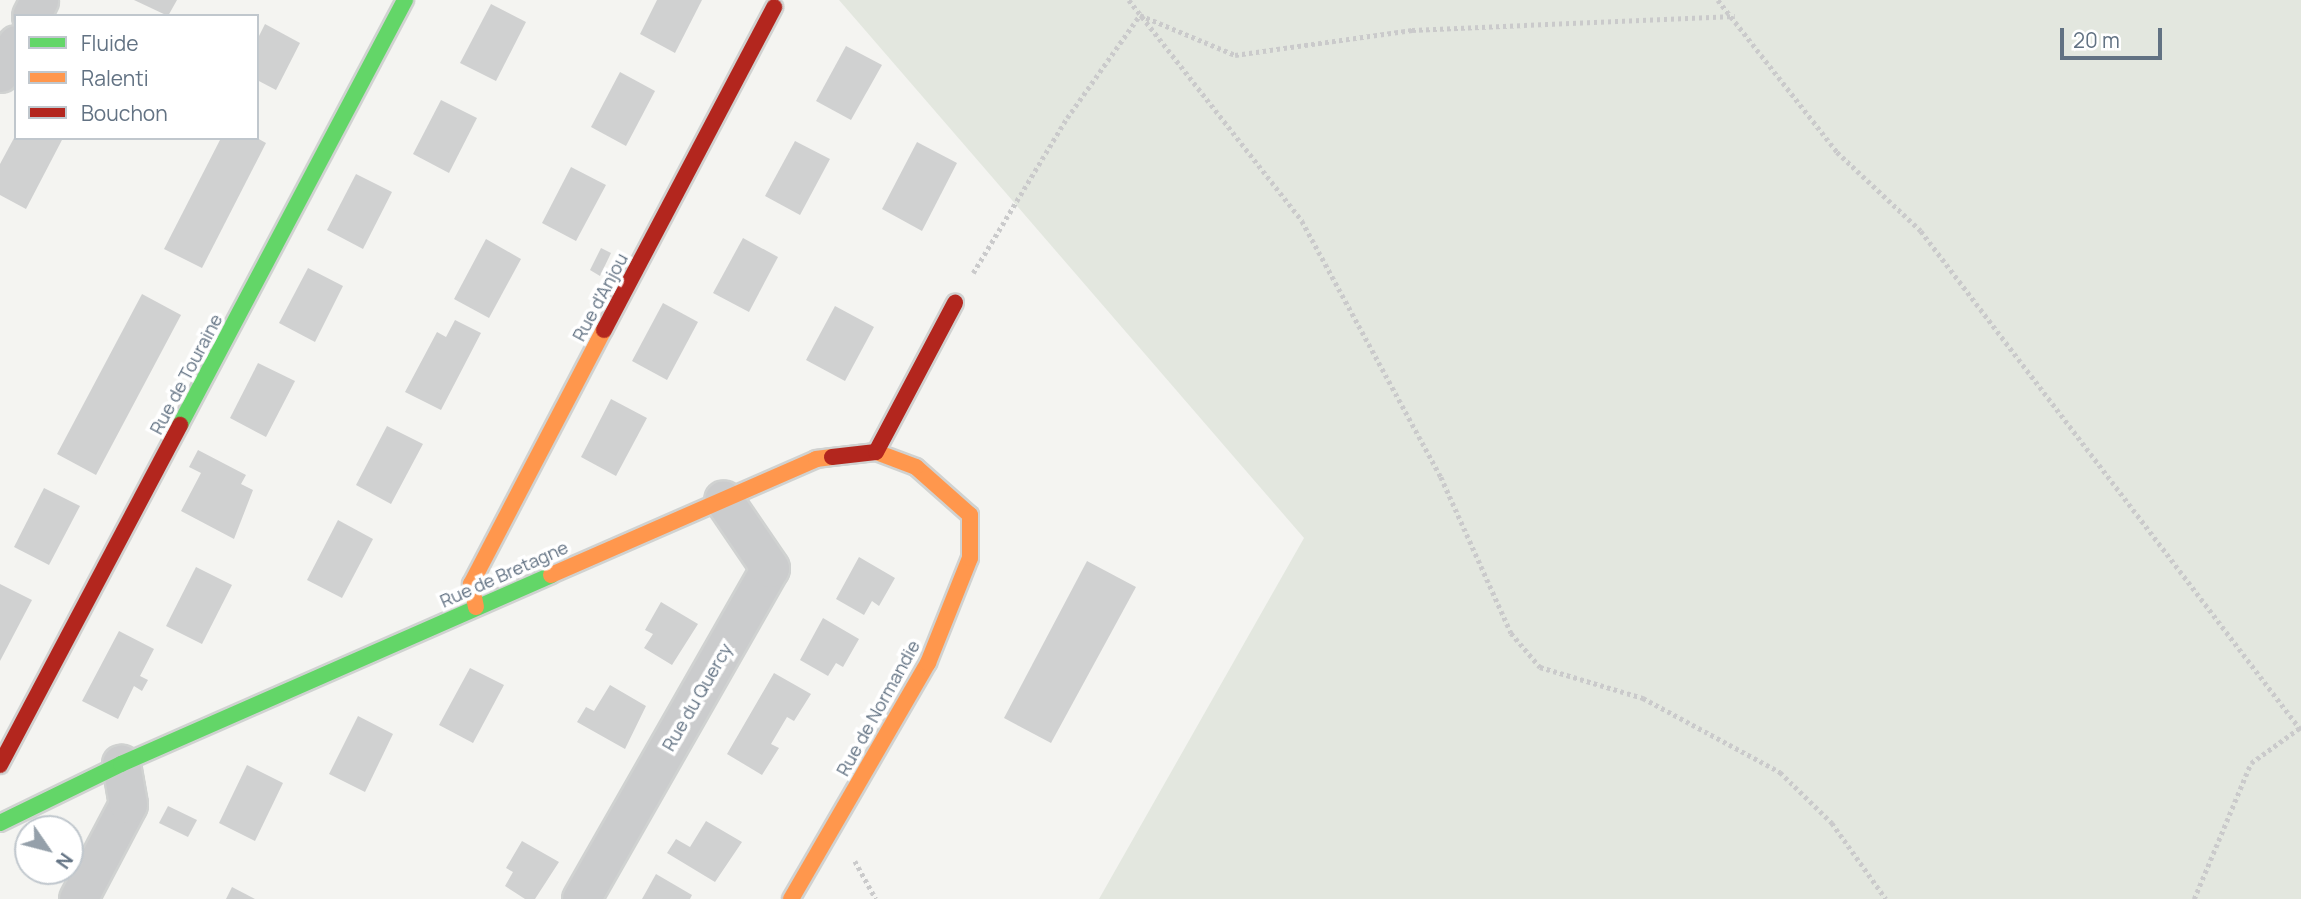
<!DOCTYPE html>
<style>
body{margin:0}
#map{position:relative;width:2301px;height:899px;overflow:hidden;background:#f4f4f1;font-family:Manrope,sans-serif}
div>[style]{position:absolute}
.green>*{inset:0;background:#e3e7df}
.building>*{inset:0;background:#d0d1d1}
.path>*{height:4.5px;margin-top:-2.25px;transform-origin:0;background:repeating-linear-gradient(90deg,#cacacb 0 3.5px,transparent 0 7px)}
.roads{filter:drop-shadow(2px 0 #d0d2d1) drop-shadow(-2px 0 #d0d2d1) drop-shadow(0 2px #d0d2d1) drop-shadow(0 -2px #d0d2d1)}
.street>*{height:37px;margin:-18.5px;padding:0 18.5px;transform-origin:18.5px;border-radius:18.5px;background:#cbcccd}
.fast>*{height:16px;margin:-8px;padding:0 8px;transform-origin:8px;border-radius:8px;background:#63d668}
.slow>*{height:16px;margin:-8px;padding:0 8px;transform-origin:8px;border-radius:8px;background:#ff974d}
.jam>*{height:16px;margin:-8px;padding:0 8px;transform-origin:8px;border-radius:8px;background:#b3261e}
span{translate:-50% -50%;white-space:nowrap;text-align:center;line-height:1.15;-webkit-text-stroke:7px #fff;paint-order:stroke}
.street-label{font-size:18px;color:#627283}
.legend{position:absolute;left:14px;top:14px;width:245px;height:126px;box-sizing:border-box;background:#fff;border:2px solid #c0c7cd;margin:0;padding:9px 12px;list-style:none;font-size:21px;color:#627283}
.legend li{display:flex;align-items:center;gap:14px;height:35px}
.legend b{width:35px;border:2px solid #c0c7cd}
.north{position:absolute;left:14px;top:815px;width:70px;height:70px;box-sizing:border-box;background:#fff;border:2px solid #c0c7cd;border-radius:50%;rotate:125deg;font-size:19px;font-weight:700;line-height:28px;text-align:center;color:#627283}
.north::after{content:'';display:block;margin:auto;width:24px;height:32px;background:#95a0aa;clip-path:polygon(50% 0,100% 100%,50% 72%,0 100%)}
.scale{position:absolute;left:2060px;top:28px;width:102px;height:32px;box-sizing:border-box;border:4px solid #627283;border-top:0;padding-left:9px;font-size:21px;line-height:24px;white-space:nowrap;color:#627283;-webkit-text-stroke:5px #fff;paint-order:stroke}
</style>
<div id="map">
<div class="green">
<div style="clip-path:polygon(839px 0,2301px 0,2301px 899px,1099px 899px,1304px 538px)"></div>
</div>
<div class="building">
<div style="clip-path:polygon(134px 0,177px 0,168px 16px)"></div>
<div style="clip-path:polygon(657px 0,702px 0,675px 53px,640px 34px)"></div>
<div style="clip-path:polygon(491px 4px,526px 22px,496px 81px,460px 63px)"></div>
<div style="clip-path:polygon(265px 24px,300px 43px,276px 90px,257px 80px,257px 40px)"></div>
<div style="clip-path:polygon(846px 46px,882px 65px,851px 120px,816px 101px)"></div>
<div style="clip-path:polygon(620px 72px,655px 91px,626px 146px,591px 127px)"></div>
<div style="clip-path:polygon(441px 100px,477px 118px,449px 173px,413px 154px)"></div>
<div style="clip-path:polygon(14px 138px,63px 138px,26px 209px,0 195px,0 164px)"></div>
<div style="clip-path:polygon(221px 138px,257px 138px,266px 143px,202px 268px,164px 249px)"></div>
<div style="clip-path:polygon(795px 141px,830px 159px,800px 215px,765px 196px)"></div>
<div style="clip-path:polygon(917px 142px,957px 163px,922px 231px,882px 209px)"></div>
<div style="clip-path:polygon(571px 167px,606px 185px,576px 241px,542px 223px)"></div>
<div style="clip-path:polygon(356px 174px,392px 192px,363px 249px,327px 230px)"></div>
<div style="clip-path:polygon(743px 238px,778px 257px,749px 312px,713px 293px)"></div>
<div style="clip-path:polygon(486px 239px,521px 259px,489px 318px,454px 299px)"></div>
<div style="clip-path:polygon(601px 248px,611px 253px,600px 276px,590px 270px)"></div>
<div style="clip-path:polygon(308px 268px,343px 286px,315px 342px,279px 323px)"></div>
<div style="clip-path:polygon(142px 294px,181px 315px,96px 475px,57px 454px)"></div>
<div style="clip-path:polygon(663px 303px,698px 322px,667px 380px,632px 361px)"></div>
<div style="clip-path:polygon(835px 306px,874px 327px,845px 381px,806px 360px)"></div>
<div style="clip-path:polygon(455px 320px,481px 333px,441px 410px,405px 392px,437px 332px,446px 337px)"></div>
<div style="clip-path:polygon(258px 363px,295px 381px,266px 437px,230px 418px)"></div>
<div style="clip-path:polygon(611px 399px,647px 418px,616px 476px,581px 457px)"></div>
<div style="clip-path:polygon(387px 426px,423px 444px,391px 504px,356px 485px)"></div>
<div style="clip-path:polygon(198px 450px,246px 475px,241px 484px,253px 490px,234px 539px,181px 511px,201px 473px,189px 467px)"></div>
<div style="clip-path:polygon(44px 488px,80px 506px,49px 565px,14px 547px)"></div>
<div style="clip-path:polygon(338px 520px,373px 539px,342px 598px,307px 580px)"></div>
<div style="clip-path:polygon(859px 557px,895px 578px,879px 606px,872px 601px,864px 615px,836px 599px)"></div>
<div style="clip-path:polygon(1087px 561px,1136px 587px,1051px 743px,1004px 718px)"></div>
<div style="clip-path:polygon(196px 567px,232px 585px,202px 644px,166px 626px)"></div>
<div style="clip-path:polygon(0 584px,32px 600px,0 661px)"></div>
<div style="clip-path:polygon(661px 602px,698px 624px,672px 665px,644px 648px,653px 634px,645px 630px)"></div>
<div style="clip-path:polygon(823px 618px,859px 639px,843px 667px,836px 663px,828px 676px,800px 660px)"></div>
<div style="clip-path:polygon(119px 631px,154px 649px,140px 676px,148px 680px,142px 691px,134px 686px,118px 719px,82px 701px)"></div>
<div style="clip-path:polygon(470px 668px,504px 685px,473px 743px,439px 725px)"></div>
<div style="clip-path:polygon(774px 673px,811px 694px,794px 721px,787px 717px,771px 744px,779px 748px,762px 775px,727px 754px)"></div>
<div style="clip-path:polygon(610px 685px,646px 706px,625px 749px,577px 722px,586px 707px,594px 711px)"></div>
<div style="clip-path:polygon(358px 716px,393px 734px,365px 792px,329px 774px)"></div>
<div style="clip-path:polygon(247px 765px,283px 783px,255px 841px,219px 823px)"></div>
<div style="clip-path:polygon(168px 806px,197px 820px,188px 837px,159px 823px)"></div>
<div style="clip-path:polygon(706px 821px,742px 842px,715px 882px,667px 853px,676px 839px,690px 847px)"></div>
<div style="clip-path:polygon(522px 841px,559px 862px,535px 899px,525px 899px,505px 886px,513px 872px,506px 868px)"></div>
<div style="clip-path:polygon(656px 874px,692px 895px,690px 899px,642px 899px)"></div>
<div style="clip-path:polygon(232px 887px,255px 899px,226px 899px)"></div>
</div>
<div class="path">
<div style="left:1129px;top:0;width:281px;rotate:51.9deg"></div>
<div style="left:1302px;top:221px;width:291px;rotate:61.5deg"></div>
<div style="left:1441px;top:477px;width:171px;rotate:65.8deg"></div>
<div style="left:1511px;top:633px;width:45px;rotate:49.5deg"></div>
<div style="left:1540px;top:667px;width:108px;rotate:16.8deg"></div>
<div style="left:1643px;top:698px;width:156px;rotate:28.4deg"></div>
<div style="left:1780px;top:772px;width:73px;rotate:44.4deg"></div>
<div style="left:1832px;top:823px;width:93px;rotate:54.6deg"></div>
<div style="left:1718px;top:0;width:193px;rotate:51.9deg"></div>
<div style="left:1837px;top:152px;width:115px;rotate:43.2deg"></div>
<div style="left:1921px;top:231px;width:627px;rotate:52.71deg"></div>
<div style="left:973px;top:273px;width:181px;rotate:-58.8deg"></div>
<div style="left:1067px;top:118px;width:126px;rotate:-54.7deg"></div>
<div style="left:1140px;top:15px;width:103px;rotate:22.8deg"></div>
<div style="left:1235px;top:55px;width:179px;rotate:-8deg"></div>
<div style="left:1412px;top:30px;width:323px;rotate:-2.5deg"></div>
<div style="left:855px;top:861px;width:43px;rotate:61.1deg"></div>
<div style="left:2194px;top:899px;width:147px;rotate:-67.3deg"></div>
<div style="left:2251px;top:763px;width:62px;rotate:-35.8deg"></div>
</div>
<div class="roads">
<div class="street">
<div style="left:31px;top:16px;width:18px;rotate:-63deg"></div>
<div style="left:0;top:73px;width:33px;rotate:-61deg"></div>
<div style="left:78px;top:899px;width:107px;rotate:-62.2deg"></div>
<div style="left:128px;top:804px;width:41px;rotate:-99.9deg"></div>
<div style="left:581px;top:899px;width:381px;rotate:-60.3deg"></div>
<div style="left:770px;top:568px;width:83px;rotate:-124.3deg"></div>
</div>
<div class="fast">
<div style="left:180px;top:425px;width:481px;rotate:-62.1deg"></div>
<div style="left:0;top:823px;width:135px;rotate:-26deg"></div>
<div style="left:121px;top:764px;width:470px;rotate:-23.7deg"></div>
</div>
<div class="slow">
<div style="left:551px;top:575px;width:289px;rotate:-23.6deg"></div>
<div style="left:816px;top:459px;width:16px;rotate:-7deg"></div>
<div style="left:476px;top:607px;width:24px;rotate:-102deg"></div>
<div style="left:471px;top:584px;width:287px;rotate:-62.4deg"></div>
<div style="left:791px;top:899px;width:273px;rotate:-59.9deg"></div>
<div style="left:928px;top:663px;width:113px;rotate:-68.2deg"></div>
<div style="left:970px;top:558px;width:43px;rotate:-90deg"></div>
<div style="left:970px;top:515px;width:72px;rotate:-138.4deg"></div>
<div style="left:916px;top:467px;width:43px;rotate:-159.4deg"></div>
</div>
<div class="jam">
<div style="left:604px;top:330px;width:365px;rotate:-62.2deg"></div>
<div style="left:832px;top:457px;width:44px;rotate:-6.5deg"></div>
<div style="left:876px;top:452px;width:169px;rotate:-62.1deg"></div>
<div style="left:0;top:765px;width:385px;rotate:-62.1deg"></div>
</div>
</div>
<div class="street-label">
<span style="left:600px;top:297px;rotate:-62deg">Rue d'Anjou</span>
<span style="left:186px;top:374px;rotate:-62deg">Rue de Touraine</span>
<span style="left:504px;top:574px;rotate:-24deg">Rue de Bretagne</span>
<span style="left:697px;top:697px;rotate:-60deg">Rue du Quercy</span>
<span style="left:878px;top:708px;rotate:-61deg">Rue de Normandie</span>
</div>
<ul class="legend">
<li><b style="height:9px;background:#63d668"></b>Fluide</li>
<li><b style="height:9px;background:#ff974d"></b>Ralenti</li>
<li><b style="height:9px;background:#b3261e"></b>Bouchon</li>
</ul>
<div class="north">N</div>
<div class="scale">20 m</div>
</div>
